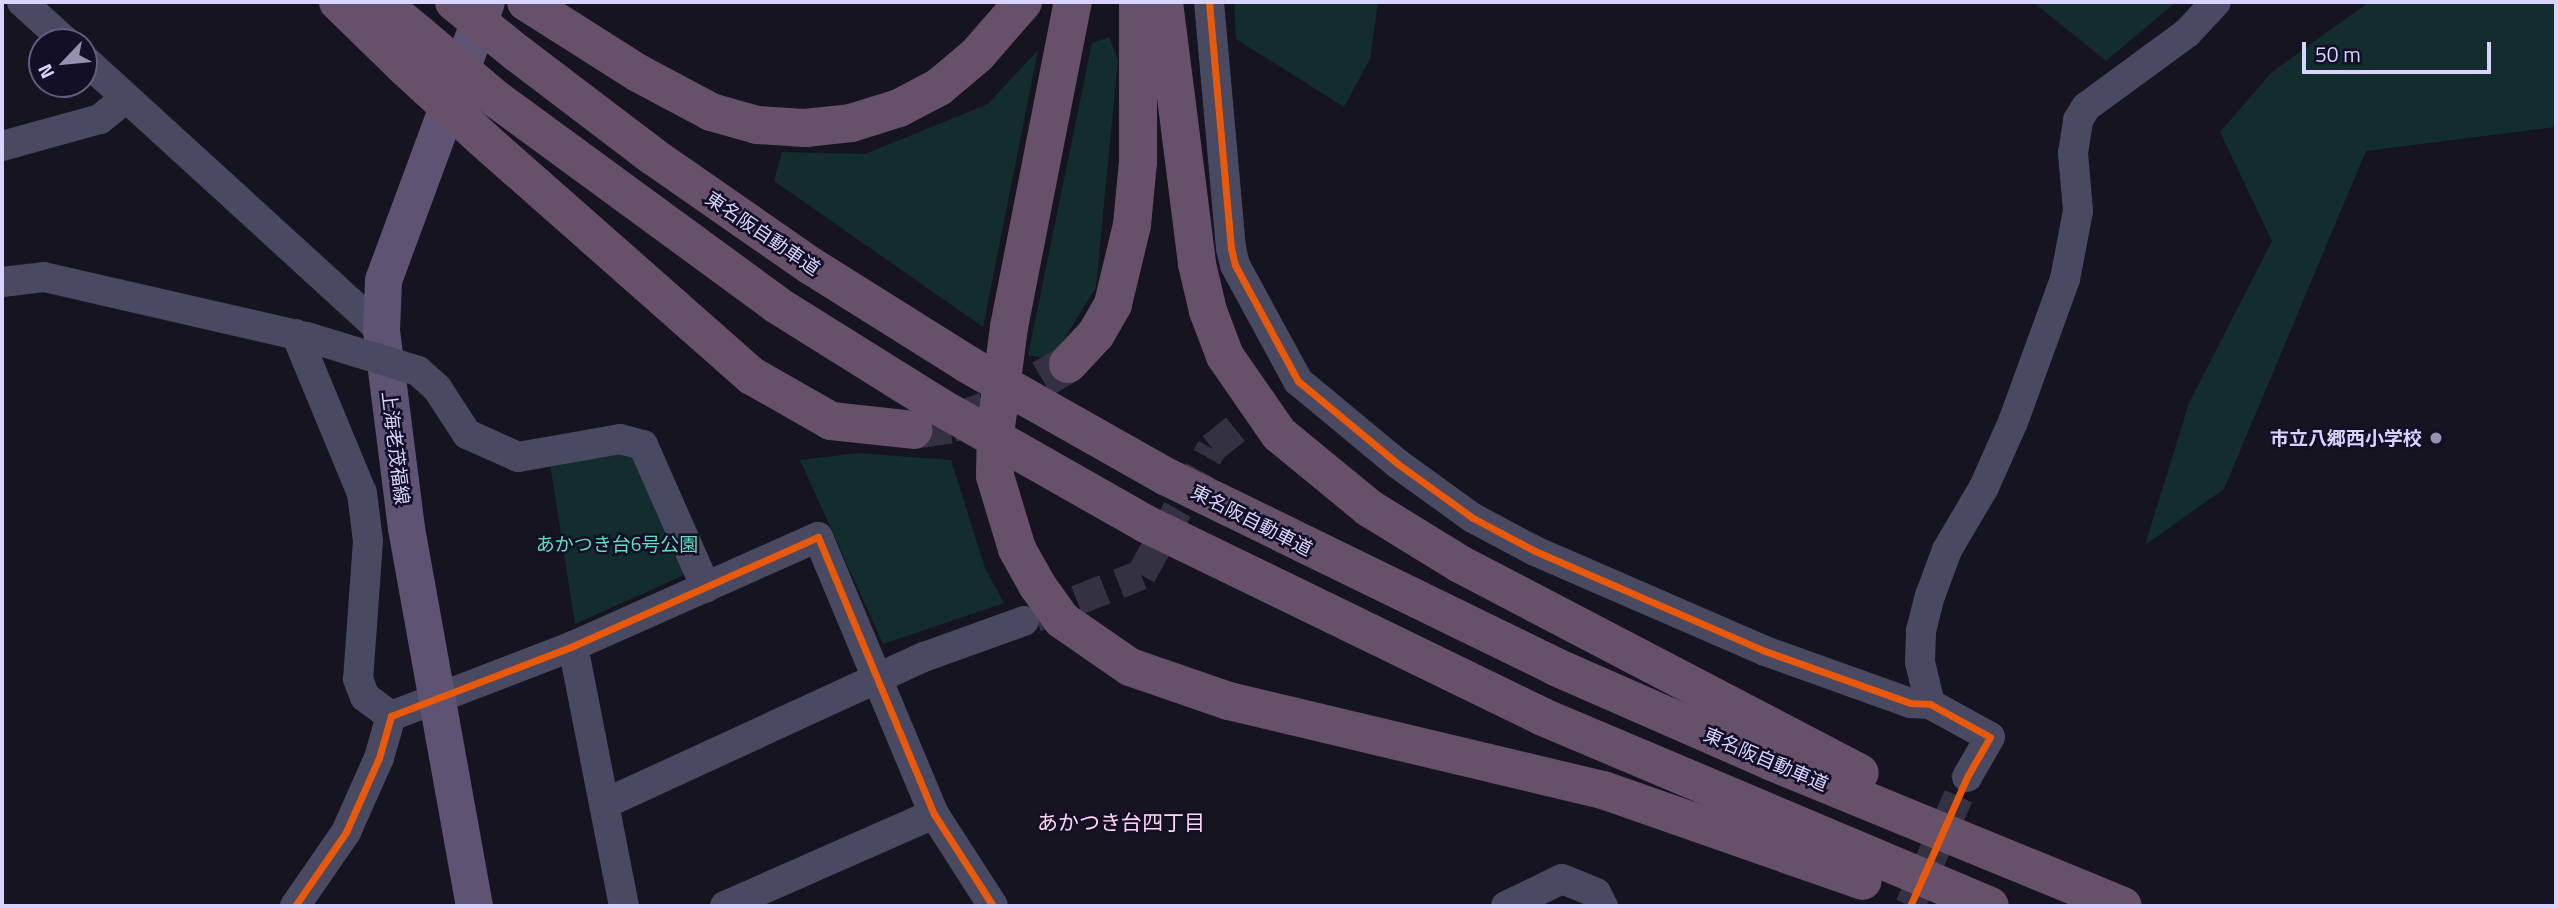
<!DOCTYPE html>
<meta charset="utf-8">
<style>
body{margin:0}
#map{position:relative;width:2558px;height:908px;overflow:hidden;background:#161421;font-family:"Titillium Web","Noto Sans JP",sans-serif}
div>[style]{position:absolute}
.green>*{inset:0;background:#132c2d}
.minor-tunnel>*{height:30px;margin-top:-15px;transform-origin:0;background:repeating-linear-gradient(90deg,#333142 0 30px,transparent 0 45px)}
.highway-tunnel>*{height:38px;margin-top:-19px;transform-origin:0;background:repeating-linear-gradient(90deg,#333142 0 38px,transparent 0 57px)}
.minor>*{height:30px;margin:-15px;padding:0 15px;transform-origin:15px;border-radius:15px;background:#4a4962}
.major>*{height:37px;margin:-18.5px;padding:0 18.5px;transform-origin:18.5px;border-radius:18.5px;background:#5e5373}
.highway>*{height:38px;margin:-19px;padding:0 19px;transform-origin:19px;border-radius:19px;background:#67516a}
.minor-bridge>*{height:30px;margin:-15px;padding:0 15px;transform-origin:15px;border-radius:15px;background:#4a4962}
.highway-bridge>*{height:38px;margin:-19px;padding:0 19px;transform-origin:19px;border-radius:19px;background:#67516a}
.cycleway>*{height:7px;margin:-3.5px;padding:0 3.5px;transform-origin:3.5px;border-radius:3.5px;background:#e8590c}
.dots>*{width:19px;height:19px;translate:-50% -50%;box-sizing:border-box;border:4px solid #130f26;border-radius:50%}
span{translate:-50% -50%;white-space:nowrap;text-align:center;line-height:1.15;-webkit-text-stroke:5px #130f26;paint-order:stroke}
.street-label{font-size:19px;color:#d9d4ff}
.poi-label{font-size:19px;color:#d9d4ff;font-weight:700}
.right{translate:-100% -50%;text-align:right}
.park-label{font-size:19px;color:#5fe0c0}
.neighbourhood-label{font-size:21px;color:#ffd6f0}
.frame{position:absolute;inset:0;border:4px solid #d9d4ff;pointer-events:none}
.north{position:absolute;left:28px;top:28px;width:70px;height:70px;box-sizing:border-box;background:#130f26;border:2px solid #625e7d;border-radius:50%;rotate:244deg;font-size:19px;font-weight:700;line-height:28px;text-align:center;color:#d9d4ff}
.north::after{content:'';display:block;margin:auto;width:24px;height:32px;background:#9591b1;clip-path:polygon(50% 0,100% 100%,50% 72%,0 100%)}
.scale{position:absolute;left:2302px;top:42px;width:189px;height:32px;box-sizing:border-box;border:4px solid #d9d4ff;border-top:0;padding-left:9px;font-size:21px;line-height:24px;white-space:nowrap;color:#d9d4ff;-webkit-text-stroke:5px #130f26;paint-order:stroke}
</style>
<div id="map">
<div class="green">
<div style="clip-path:polygon(1234px 2px,1378px 2px,1370px 59px,1344px 107px,1236px 39px)"></div>
<div style="clip-path:polygon(2033px 2px,2176px 2px,2106px 61px)"></div>
<div style="clip-path:polygon(2369px 2px,2556px 2px,2556px 127px,2366px 151px,2224px 489px,2145px 545px,2189px 403px,2272px 241px,2220px 132px,2272px 72px)"></div>
<div style="clip-path:polygon(1109px 37px,1118px 60px,1096px 287px,1060px 346px,1044px 358px,1028px 355px,1092px 43px)"></div>
<div style="clip-path:polygon(1038px 50px,983px 327px,774px 181px,782px 152px,865px 154px,988px 104px)"></div>
<div style="clip-path:polygon(621px 450px,636px 456px,686px 566px,682px 576px,575px 624px,550px 464px)"></div>
<div style="clip-path:polygon(858px 453px,951px 460px,985px 568px,1004px 603px,883px 644px,800px 460px)"></div>
</div>
<div class="minor-tunnel">
<div style="left:1035px;top:617px;width:114px;rotate:-21.6deg"></div>
<div style="left:1141px;top:575px;width:145px;rotate:-60.8deg"></div>
<div style="left:1212px;top:448px;width:88px;rotate:-38.6deg"></div>
<div style="left:1910px;top:906px;width:141px;rotate:-66.2deg"></div>
</div>
<div class="highway-tunnel">
<div style="left:914px;top:430px;width:36px;rotate:-9deg"></div>
<div style="left:950px;top:424px;width:46px;rotate:-20.4deg"></div>
<div style="left:993px;top:408px;width:87px;rotate:-30.4deg"></div>
</div>
<div class="minor">
<div style="left:22px;top:2px;width:59px;rotate:42.3deg"></div>
<div style="left:1209px;top:2px;width:247px;rotate:84.9deg"></div>
<div style="left:1231px;top:248px;width:17px;rotate:77deg"></div>
<div style="left:1235px;top:265px;width:132px;rotate:61.5deg"></div>
<div style="left:1298px;top:381px;width:130px;rotate:39.7deg"></div>
<div style="left:1398px;top:464px;width:92px;rotate:35.8deg"></div>
<div style="left:1473px;top:518px;width:70px;rotate:28deg"></div>
<div style="left:1535px;top:551px;width:251px;rotate:23.5deg"></div>
<div style="left:1765px;top:651px;width:154px;rotate:19.7deg"></div>
<div style="left:1910px;top:703px;width:20px;rotate:3deg"></div>
<div style="left:1930px;top:704px;width:68px;rotate:28.8deg"></div>
<div style="left:1990px;top:737px;width:46px;rotate:119.9deg"></div>
<div style="left:84px;top:59px;width:402px;rotate:42.4deg"></div>
<div style="left:2px;top:146px;width:102px;rotate:-15.4deg"></div>
<div style="left:100px;top:119px;width:33px;rotate:-39deg"></div>
<div style="left:2px;top:282px;width:42px;rotate:-6.8deg"></div>
<div style="left:44px;top:277px;width:270px;rotate:12.9deg"></div>
<div style="left:296px;top:334px;width:172px;rotate:67.5deg"></div>
<div style="left:362px;top:493px;width:48px;rotate:82.9deg"></div>
<div style="left:368px;top:541px;width:138px;rotate:94.1deg"></div>
<div style="left:358px;top:679px;width:19px;rotate:69deg"></div>
<div style="left:365px;top:697px;width:32px;rotate:36deg"></div>
<div style="left:418px;top:371px;width:25px;rotate:42deg"></div>
<div style="left:437px;top:388px;width:55px;rotate:56.9deg"></div>
<div style="left:467px;top:434px;width:56px;rotate:24.3deg"></div>
<div style="left:518px;top:457px;width:104px;rotate:-10deg"></div>
<div style="left:620px;top:439px;width:24px;rotate:15deg"></div>
<div style="left:643px;top:445px;width:156px;rotate:66.2deg"></div>
<div style="left:573px;top:646px;width:265px;rotate:78.9deg"></div>
<div style="left:1930px;top:704px;width:43px;rotate:-103.4deg"></div>
<div style="left:1920px;top:662px;width:31px;rotate:-88deg"></div>
<div style="left:1921px;top:631px;width:36px;rotate:-76deg"></div>
<div style="left:1930px;top:596px;width:49px;rotate:-69.7deg"></div>
<div style="left:1947px;top:550px;width:73px;rotate:-59.6deg"></div>
<div style="left:1984px;top:487px;width:71px;rotate:-66deg"></div>
<div style="left:2013px;top:422px;width:152px;rotate:-70deg"></div>
<div style="left:2065px;top:279px;width:69px;rotate:-79.2deg"></div>
<div style="left:2078px;top:211px;width:58px;rotate:-94.9deg"></div>
<div style="left:2073px;top:153px;width:33px;rotate:-81deg"></div>
<div style="left:2078px;top:120px;width:15px;rotate:-58deg"></div>
<div style="left:2086px;top:107px;width:125px;rotate:-36.2deg"></div>
<div style="left:2187px;top:33px;width:42px;rotate:-46.9deg"></div>
<div style="left:604px;top:804px;width:352px;rotate:-24.7deg"></div>
<div style="left:924px;top:657px;width:106px;rotate:-19.8deg"></div>
<div style="left:295px;top:906px;width:90px;rotate:-55.4deg"></div>
<div style="left:346px;top:832px;width:81px;rotate:-66deg"></div>
<div style="left:379px;top:758px;width:44px;rotate:-74.1deg"></div>
<div style="left:391px;top:716px;width:195px;rotate:-21deg"></div>
<div style="left:573px;top:646px;width:268px;rotate:-24deg"></div>
<div style="left:818px;top:537px;width:300px;rotate:67.3deg"></div>
<div style="left:934px;top:814px;width:109px;rotate:57.3deg"></div>
<div style="left:725px;top:906px;width:228px;rotate:-23.8deg"></div>
<div style="left:1506px;top:906px;width:62px;rotate:-25.7deg"></div>
<div style="left:1562px;top:879px;width:37px;rotate:22deg"></div>
<div style="left:1596px;top:893px;width:15px;rotate:62deg"></div>
</div>
<div class="major">
<div style="left:474px;top:906px;width:384px;rotate:-100.2deg"></div>
<div style="left:406px;top:528px;width:200px;rotate:-97.2deg"></div>
<div style="left:381px;top:330px;width:50px;rotate:-87.7deg"></div>
<div style="left:383px;top:280px;width:296px;rotate:-69.7deg"></div>
</div>
<div class="highway">
<div style="left:338px;top:2px;width:96px;rotate:44.2deg"></div>
<div style="left:380px;top:2px;width:50px;rotate:39.4deg"></div>
<div style="left:526px;top:2px;width:133px;rotate:32.4deg"></div>
<div style="left:638px;top:73px;width:83px;rotate:28.1deg"></div>
<div style="left:711px;top:112px;width:48px;rotate:15.8deg"></div>
<div style="left:757px;top:125px;width:48px;rotate:3.6deg"></div>
<div style="left:805px;top:128px;width:46px;rotate:-6.2deg"></div>
<div style="left:851px;top:123px;width:50px;rotate:-17.4deg"></div>
<div style="left:899px;top:108px;width:45px;rotate:-27.7deg"></div>
<div style="left:939px;top:87px;width:50px;rotate:-40.1deg"></div>
<div style="left:977px;top:55px;width:70px;rotate:-49deg"></div>
<div style="left:1164px;top:2px;width:264px;rotate:82.8deg"></div>
<div style="left:1197px;top:264px;width:48px;rotate:76.8deg"></div>
<div style="left:1208px;top:311px;width:48px;rotate:69.3deg"></div>
<div style="left:1225px;top:356px;width:95px;rotate:55.3deg"></div>
<div style="left:1279px;top:434px;width:117px;rotate:39.4deg"></div>
<div style="left:1369px;top:508px;width:107px;rotate:31.6deg"></div>
<div style="left:1460px;top:564px;width:451px;rotate:27.6deg"></div>
<div style="left:517px;top:53px;width:172px;rotate:37.2deg"></div>
<div style="left:654px;top:157px;width:191px;rotate:34.8deg"></div>
<div style="left:811px;top:266px;width:184px;rotate:32.1deg"></div>
<div style="left:967px;top:364px;width:230px;rotate:29.5deg"></div>
<div style="left:1167px;top:477px;width:433px;rotate:26deg"></div>
<div style="left:1556px;top:667px;width:236px;rotate:23.7deg"></div>
<div style="left:1772px;top:762px;width:379px;rotate:22.3deg"></div>
<div style="left:496px;top:99px;width:348px;rotate:36.2deg"></div>
<div style="left:777px;top:305px;width:192px;rotate:32deg"></div>
<div style="left:940px;top:407px;width:237px;rotate:29.6deg"></div>
<div style="left:1146px;top:524px;width:441px;rotate:25.9deg"></div>
<div style="left:1543px;top:717px;width:485px;rotate:22.9deg"></div>
<div style="left:483px;top:139px;width:359px;rotate:41.4deg"></div>
<div style="left:752px;top:376px;width:91px;rotate:29.7deg"></div>
<div style="left:831px;top:421px;width:83px;rotate:6.2deg"></div>
<div style="left:1009px;top:327px;width:331px;rotate:-78.9deg"></div>
<div style="left:1068px;top:364px;width:41px;rotate:-47deg"></div>
<div style="left:1096px;top:334px;width:34px;rotate:-60deg"></div>
<div style="left:1113px;top:304px;width:81px;rotate:-76.5deg"></div>
<div style="left:1132px;top:225px;width:63px;rotate:-84.6deg"></div>
<div style="left:1138px;top:162px;width:160px;rotate:-90deg"></div>
<div style="left:995px;top:476px;width:76px;rotate:73.2deg"></div>
<div style="left:1017px;top:549px;width:41px;rotate:60.9deg"></div>
<div style="left:1037px;top:585px;width:43px;rotate:54.5deg"></div>
<div style="left:1062px;top:620px;width:83px;rotate:34.7deg"></div>
<div style="left:1130px;top:667px;width:105px;rotate:19deg"></div>
<div style="left:1229px;top:701px;width:384px;rotate:13.4deg"></div>
<div style="left:1603px;top:790px;width:275px;rotate:19.3deg"></div>
</div>
<div class="minor-bridge">
<div style="left:307px;top:337px;width:116px;rotate:17deg"></div>
</div>
<div class="highway-bridge">
<div style="left:454px;top:2px;width:81px;rotate:39deg"></div>
<div style="left:419px;top:34px;width:101px;rotate:40.2deg"></div>
<div style="left:407px;top:69px;width:103px;rotate:42.6deg"></div>
<div style="left:995px;top:476px;width:49px;rotate:-88.8deg"></div>
<div style="left:996px;top:427px;width:101px;rotate:-82.6deg"></div>
</div>
<div class="cycleway">
<div style="left:1209px;top:2px;width:247px;rotate:84.9deg"></div>
<div style="left:1231px;top:248px;width:17px;rotate:77deg"></div>
<div style="left:1235px;top:265px;width:132px;rotate:61.5deg"></div>
<div style="left:1298px;top:381px;width:130px;rotate:39.7deg"></div>
<div style="left:1398px;top:464px;width:92px;rotate:35.8deg"></div>
<div style="left:1473px;top:518px;width:70px;rotate:28deg"></div>
<div style="left:1535px;top:551px;width:251px;rotate:23.5deg"></div>
<div style="left:1765px;top:651px;width:154px;rotate:19.7deg"></div>
<div style="left:1910px;top:703px;width:20px;rotate:3deg"></div>
<div style="left:1930px;top:704px;width:68px;rotate:28.8deg"></div>
<div style="left:1990px;top:737px;width:46px;rotate:119.9deg"></div>
<div style="left:1967px;top:777px;width:141px;rotate:113.8deg"></div>
<div style="left:295px;top:906px;width:90px;rotate:-55.4deg"></div>
<div style="left:346px;top:832px;width:81px;rotate:-66deg"></div>
<div style="left:379px;top:758px;width:44px;rotate:-74.1deg"></div>
<div style="left:391px;top:716px;width:195px;rotate:-21deg"></div>
<div style="left:573px;top:646px;width:268px;rotate:-24deg"></div>
<div style="left:818px;top:537px;width:300px;rotate:67.3deg"></div>
<div style="left:934px;top:814px;width:109px;rotate:57.3deg"></div>
</div>
<div class="dots">
<div style="left:2436px;top:438px;background:#9591b1"></div>
</div>
<div class="street-label">
<span style="left:763px;top:233px;rotate:34deg">東名阪自動車道</span>
<span style="left:396px;top:448px;rotate:83deg">上海老茂福線</span>
<span style="left:1252px;top:520px;rotate:27deg">東名阪自動車道</span>
<span style="left:1766px;top:759px;rotate:23deg">東名阪自動車道</span>
</div>
<div class="poi-label">
<span class="right" style="left:2422px;top:438px">市立八郷西小学校</span>
</div>
<div class="park-label">
<span style="left:617px;top:544px">あかつき台6号公園</span>
</div>
<div class="neighbourhood-label">
<span style="left:1121px;top:822px">あかつき台四丁目</span>
</div>
<div class="frame"></div>
<div class="north">N</div>
<div class="scale">50 m</div>
</div>
